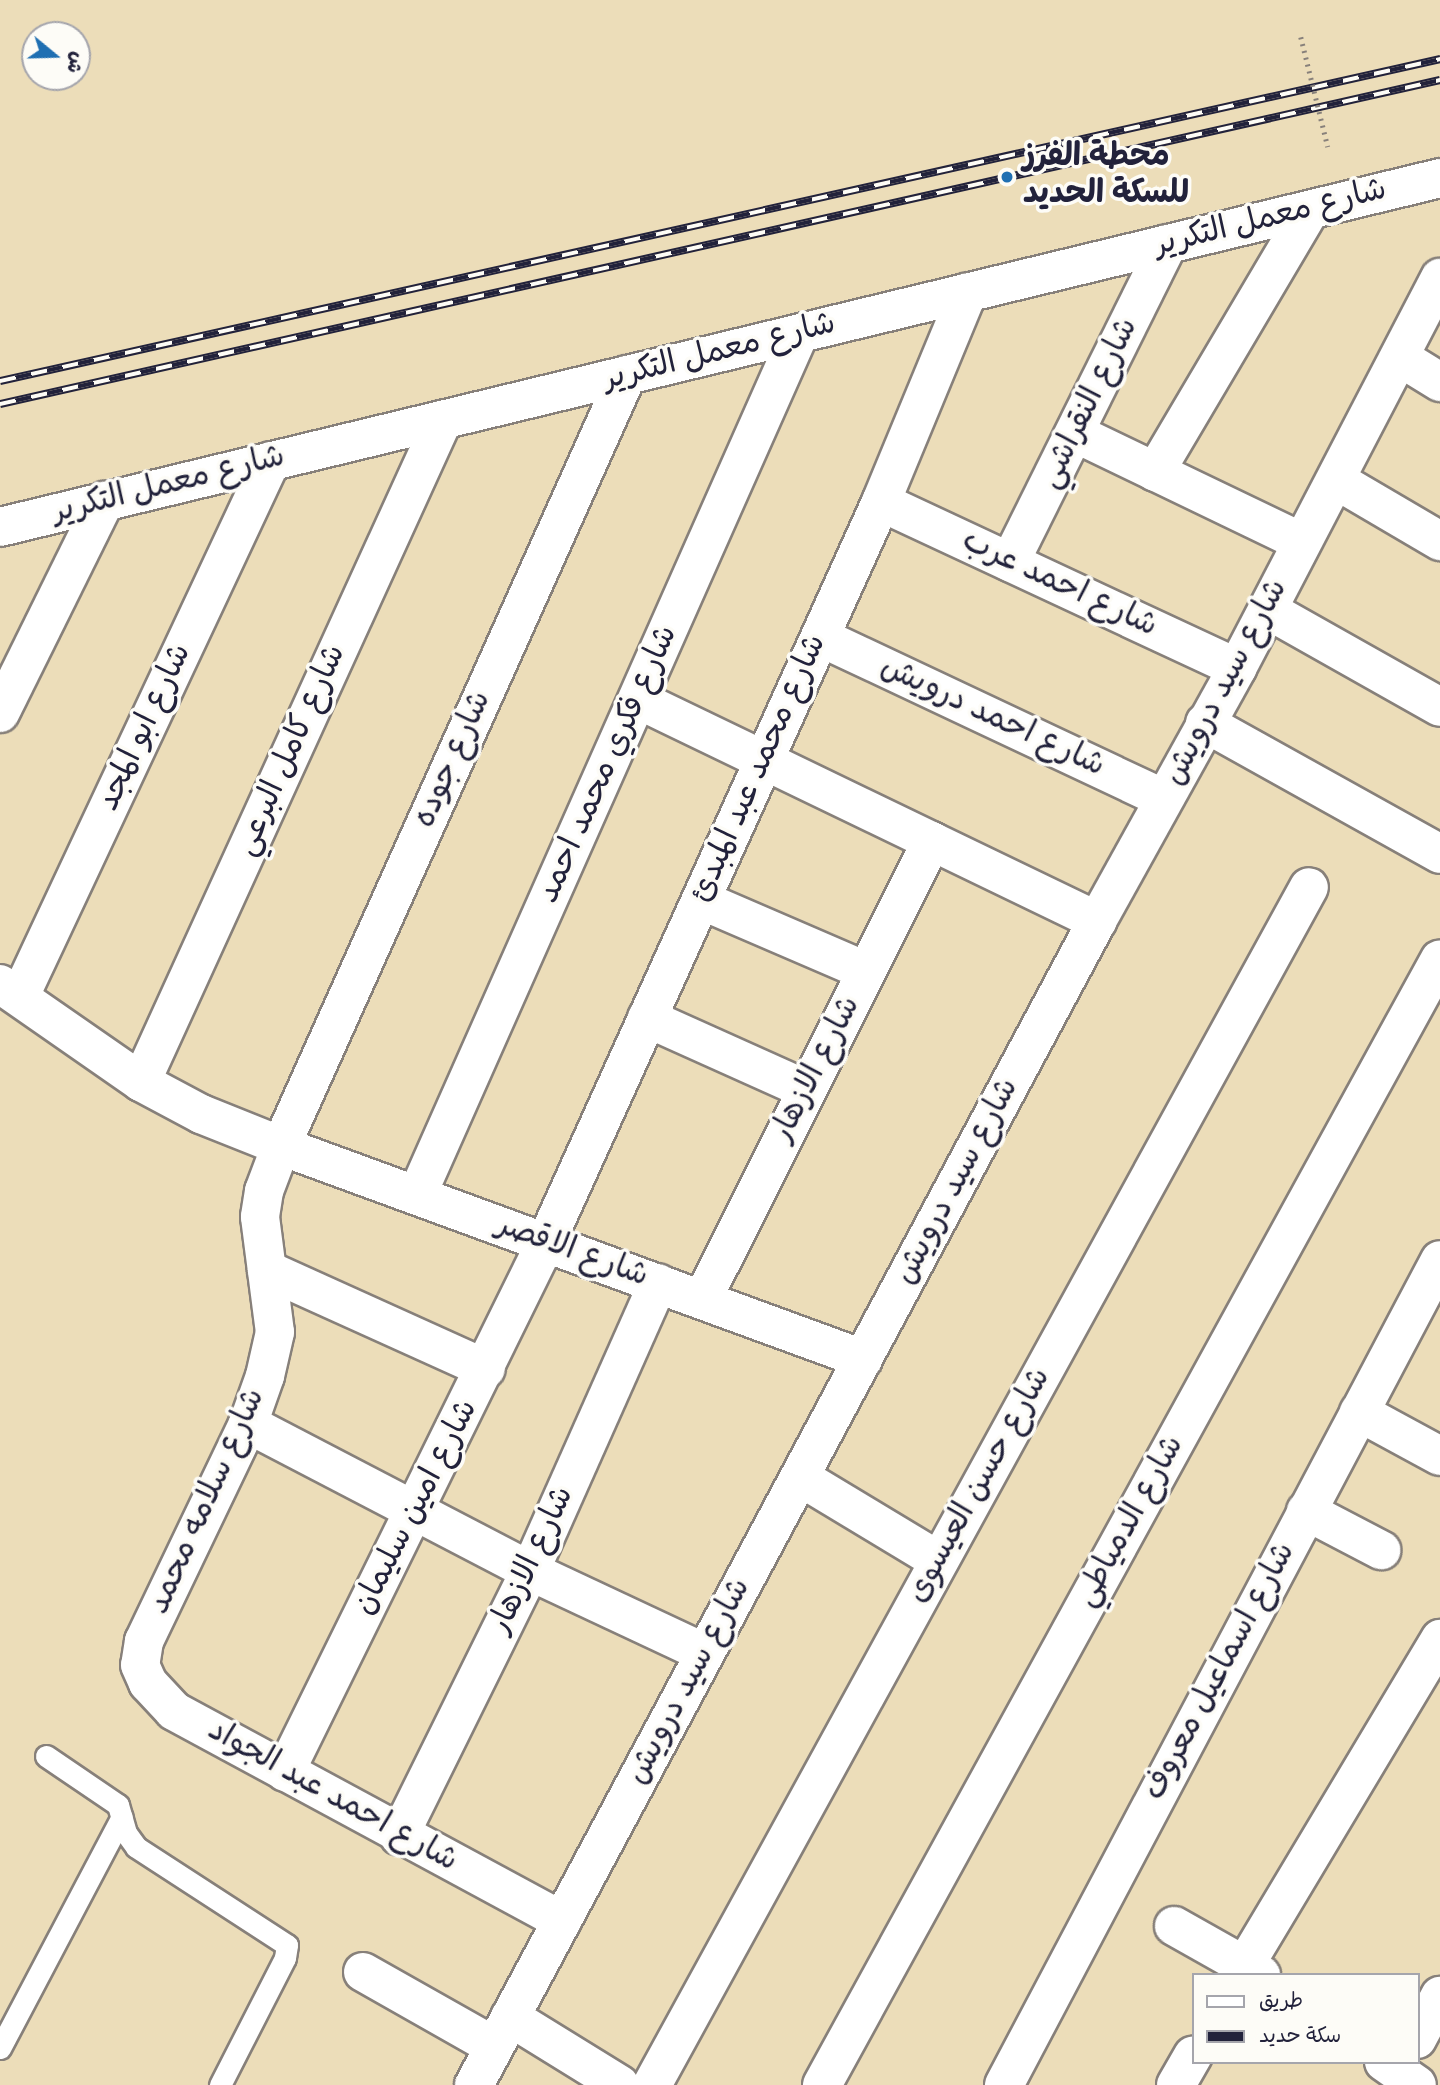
<!DOCTYPE html>
<meta charset="utf-8">
<style>
body{margin:0}
#map{position:relative;width:1440px;height:2085px;overflow:hidden;background:#ecddb9;font-family:"Indie Flower","Playpen Sans Arabic",sans-serif}
div>[style]{position:absolute}
.roads{filter:drop-shadow(2px 0 #87807a) drop-shadow(-2px 0 #87807a) drop-shadow(0 2px #87807a) drop-shadow(0 -2px #87807a)}
.lane>*{height:21px;margin:-10.5px;padding:0 10.5px;transform-origin:10.5px;border-radius:10.5px;background:#fff}
.street>*{height:38px;margin:-19px;padding:0 19px;transform-origin:19px;border-radius:19px;background:#fff}
.secondary>*{height:38px;margin:-19px;padding:0 19px;transform-origin:19px;border-radius:19px;background:#fff}
.rail>*{height:8px;margin-top:-4px;transform-origin:0;background:repeating-linear-gradient(90deg,#fdfcf7 0 16px,#22223b 0 32px);box-sizing:border-box;border-block:2px solid #22223b}
.path-bridge>*{height:4.5px;margin-top:-2.25px;transform-origin:0;background:repeating-linear-gradient(90deg,#87807a 0 2px,transparent 0 7px)}
.dots>*{width:19px;height:19px;translate:-50% -50%;box-sizing:border-box;border:4px solid #fdfcf7;border-radius:50%}
span{translate:-50% -50%;white-space:nowrap;text-align:center;line-height:1.15;-webkit-text-stroke:7px #fdfcf7;paint-order:stroke}
.poi-label{font-size:32px;color:#22223b;font-weight:700}
.left{translate:0 -50%;text-align:left}
.street-label{font-size:32px;color:#22223b}
.legend{position:absolute;left:1192px;top:1973px;width:228px;height:91px;box-sizing:border-box;background:#fdfcf7;border:2px solid #a5a5ac;margin:0;padding:9px 12px;list-style:none;font-size:21px;color:#22223b}
.legend li{display:flex;align-items:center;gap:14px;height:35px}
.legend b{width:35px;border:2px solid #a5a5ac}
.north{position:absolute;left:21px;top:21px;width:70px;height:70px;box-sizing:border-box;background:#fdfcf7;border:2px solid #a5a5ac;border-radius:50%;rotate:109deg;font-size:19px;font-weight:700;line-height:28px;text-align:center;color:#22223b}
.north::after{content:'';display:block;margin:auto;width:24px;height:32px;background:#1f6fb2;clip-path:polygon(50% 0,100% 100%,50% 72%,0 100%)}
</style>
<div id="map">
<div class="roads">
<div class="lane">
<div style="left:46px;top:1756px;width:87px;rotate:34.2deg"></div>
<div style="left:118px;top:1805px;width:29px;rotate:74deg"></div>
<div style="left:126px;top:1833px;width:17px;rotate:54deg"></div>
<div style="left:136px;top:1847px;width:180px;rotate:33deg"></div>
<div style="left:287px;top:1945px;width:13px;rotate:99deg"></div>
<div style="left:285px;top:1958px;width:143px;rotate:117.1deg"></div>
<div style="left:0;top:2048px;width:261px;rotate:-62.2deg"></div>
</div>
<div class="street">
<div style="left:1401px;top:358px;width:46px;rotate:31.6deg"></div>
<div style="left:627px;top:375px;width:845px;rotate:114.17deg"></div>
<div style="left:281px;top:1146px;width:620px;rotate:20.1deg"></div>
<div style="left:1077px;top:434px;width:249px;rotate:25.7deg"></div>
<div style="left:1155px;top:472px;width:304px;rotate:-59.4deg"></div>
<div style="left:1336px;top:480px;width:121px;rotate:30.4deg"></div>
<div style="left:881px;top:502px;width:393px;rotate:25deg"></div>
<div style="left:1010px;top:562px;width:355px;rotate:-63.6deg"></div>
<div style="left:1268px;top:610px;width:197px;rotate:29.4deg"></div>
<div style="left:820px;top:637px;width:380px;rotate:25.2deg"></div>
<div style="left:639px;top:700px;width:509px;rotate:25.76deg"></div>
<div style="left:0;top:713px;width:237px;rotate:-63.7deg"></div>
<div style="left:1205px;top:723px;width:269px;rotate:29.1deg"></div>
<div style="left:701px;top:900px;width:180px;rotate:23.3deg"></div>
<div style="left:0;top:984px;width:172px;rotate:34.8deg"></div>
<div style="left:141px;top:1082px;width:68px;rotate:28.1deg"></div>
<div style="left:201px;top:1114px;width:86px;rotate:21.8deg"></div>
<div style="left:281px;top:1146px;width:48px;rotate:110.7deg"></div>
<div style="left:264px;top:1191px;width:26px;rotate:99deg"></div>
<div style="left:260px;top:1217px;width:116px;rotate:82.6deg"></div>
<div style="left:275px;top:1332px;width:45px;rotate:102.8deg"></div>
<div style="left:265px;top:1376px;width:51px;rotate:109.5deg"></div>
<div style="left:248px;top:1424px;width:241px;rotate:115.6deg"></div>
<div style="left:144px;top:1641px;width:24px;rotate:99deg"></div>
<div style="left:140px;top:1665px;width:20px;rotate:66deg"></div>
<div style="left:148px;top:1683px;width:38px;rotate:47deg"></div>
<div style="left:174px;top:1711px;width:441px;rotate:28.4deg"></div>
<div style="left:20px;top:996px;width:591px;rotate:-64.87deg"></div>
<div style="left:647px;top:1018px;width:175px;rotate:24.2deg"></div>
<div style="left:141px;top:1082px;width:728px;rotate:-65.48deg"></div>
<div style="left:417px;top:1195px;width:942px;rotate:-66.07deg"></div>
<div style="left:267px;top:1270px;width:240px;rotate:24.3deg"></div>
<div style="left:702px;top:1300px;width:513px;rotate:-63.39deg"></div>
<div style="left:1359px;top:1412px;width:92px;rotate:28.5deg"></div>
<div style="left:248px;top:1424px;width:318px;rotate:27.5deg"></div>
<div style="left:530px;top:1571px;width:193px;rotate:25.1deg"></div>
<div style="left:800px;top:1477px;width:162px;rotate:31.1deg"></div>
<div style="left:1306px;top:1511px;width:85px;rotate:27.5deg"></div>
<div style="left:285px;top:1772px;width:591px;rotate:-63.78deg"></div>
<div style="left:546px;top:1242px;width:812px;rotate:-65.64deg"></div>
<div style="left:881px;top:502px;width:227px;rotate:-67.5deg"></div>
<div style="left:399px;top:1836px;width:296px;rotate:-63.7deg"></div>
<div style="left:530px;top:1571px;width:315px;rotate:-66deg"></div>
<div style="left:1174px;top:1926px;width:100px;rotate:29.4deg"></div>
<div style="left:363px;top:1972px;width:150px;rotate:29.5deg"></div>
<div style="left:1239px;top:1975px;width:392px;rotate:-59.1deg"></div>
<div style="left:510px;top:2017px;width:129px;rotate:31.7deg"></div>
<div style="left:1417px;top:2039px;width:49px;rotate:-61.9deg"></div>
<div style="left:1384px;top:2062px;width:40px;rotate:34.9deg"></div>
<div style="left:474px;top:2085px;width:1320px;rotate:-61.84deg"></div>
<div style="left:1097px;top:921px;width:289px;rotate:-61deg"></div>
<div style="left:1237px;top:668px;width:440px;rotate:-62.5deg"></div>
<div style="left:652px;top:2085px;width:1366px;rotate:-61.26deg"></div>
<div style="left:822px;top:2085px;width:1284px;rotate:-61.24deg"></div>
<div style="left:1004px;top:2085px;width:933px;rotate:-62.14deg"></div>
<div style="left:1176px;top:2085px;width:34px;rotate:-60deg"></div>
</div>
<div class="secondary">
<div style="left:0;top:527px;width:1482px;rotate:-13.62deg"></div>
</div>
</div>
<div class="rail">
<div style="left:0;top:381px;width:1476px;rotate:-12.6deg"></div>
<div style="left:0;top:404px;width:1476px;rotate:-12.68deg"></div>
</div>
<div class="path-bridge">
<div style="left:1301px;top:37px;width:113px;rotate:76.2deg"></div>
</div>
<div class="dots">
<div style="left:1007px;top:177px;background:#1f6fb2"></div>
</div>
<div class="poi-label">
<span class="left" style="left:1023px;top:177px">محطة الفرز<br>للسكة الحديد</span>
</div>
<div class="street-label">
<span style="left:1271px;top:219px;rotate:-14deg">شارع معمل التكرير</span>
<span style="left:720px;top:353px;rotate:-14deg">شارع معمل التكرير</span>
<span style="left:1090px;top:404px;rotate:-64deg">شارع النقراشي</span>
<span style="left:169px;top:486px;rotate:-14deg">شارع معمل التكرير</span>
<span style="left:1059px;top:585px;rotate:25deg">شارع احمد عرب</span>
<span style="left:1227px;top:683px;rotate:-62deg">شارع سيد درويش</span>
<span style="left:992px;top:718px;rotate:25deg">شارع احمد درويش</span>
<span style="left:146px;top:728px;rotate:-65deg">شارع ابو المجد</span>
<span style="left:292px;top:751px;rotate:-66deg">شارع كامل البرعي</span>
<span style="left:454px;top:760px;rotate:-66deg">شارع جوده</span>
<span style="left:609px;top:765px;rotate:-66deg">شارع فكري محمد احمد</span>
<span style="left:760px;top:769px;rotate:-66deg">شارع محمد عبد المبدئ</span>
<span style="left:817px;top:1070px;rotate:-63deg">شارع الازهار</span>
<span style="left:958px;top:1182px;rotate:-62deg">شارع سيد درويش</span>
<span style="left:572px;top:1252px;rotate:20deg">شارع الاقصر</span>
<span style="left:980px;top:1486px;rotate:-61deg">شارع حسن العيسوى</span>
<span style="left:208px;top:1502px;rotate:-66deg">شارع سلامه محمد</span>
<span style="left:417px;top:1508px;rotate:-63deg">شارع امين سليمان</span>
<span style="left:1131px;top:1522px;rotate:-61deg">شارع الدمياطي</span>
<span style="left:533px;top:1561px;rotate:-65deg">شارع الازهار</span>
<span style="left:1221px;top:1672px;rotate:-62deg">شارع اسماعيل معروف</span>
<span style="left:690px;top:1682px;rotate:-62deg">شارع سيد درويش</span>
<span style="left:332px;top:1797px;rotate:29deg">شارع احمد عبد الجواد</span>
</div>
<ul class="legend">
<li><b style="height:9px;background:#fff"></b>طريق</li>
<li><b style="height:9px;background:#22223b"></b>سكة حديد</li>
</ul>
<div class="north">ش</div>
</div>
